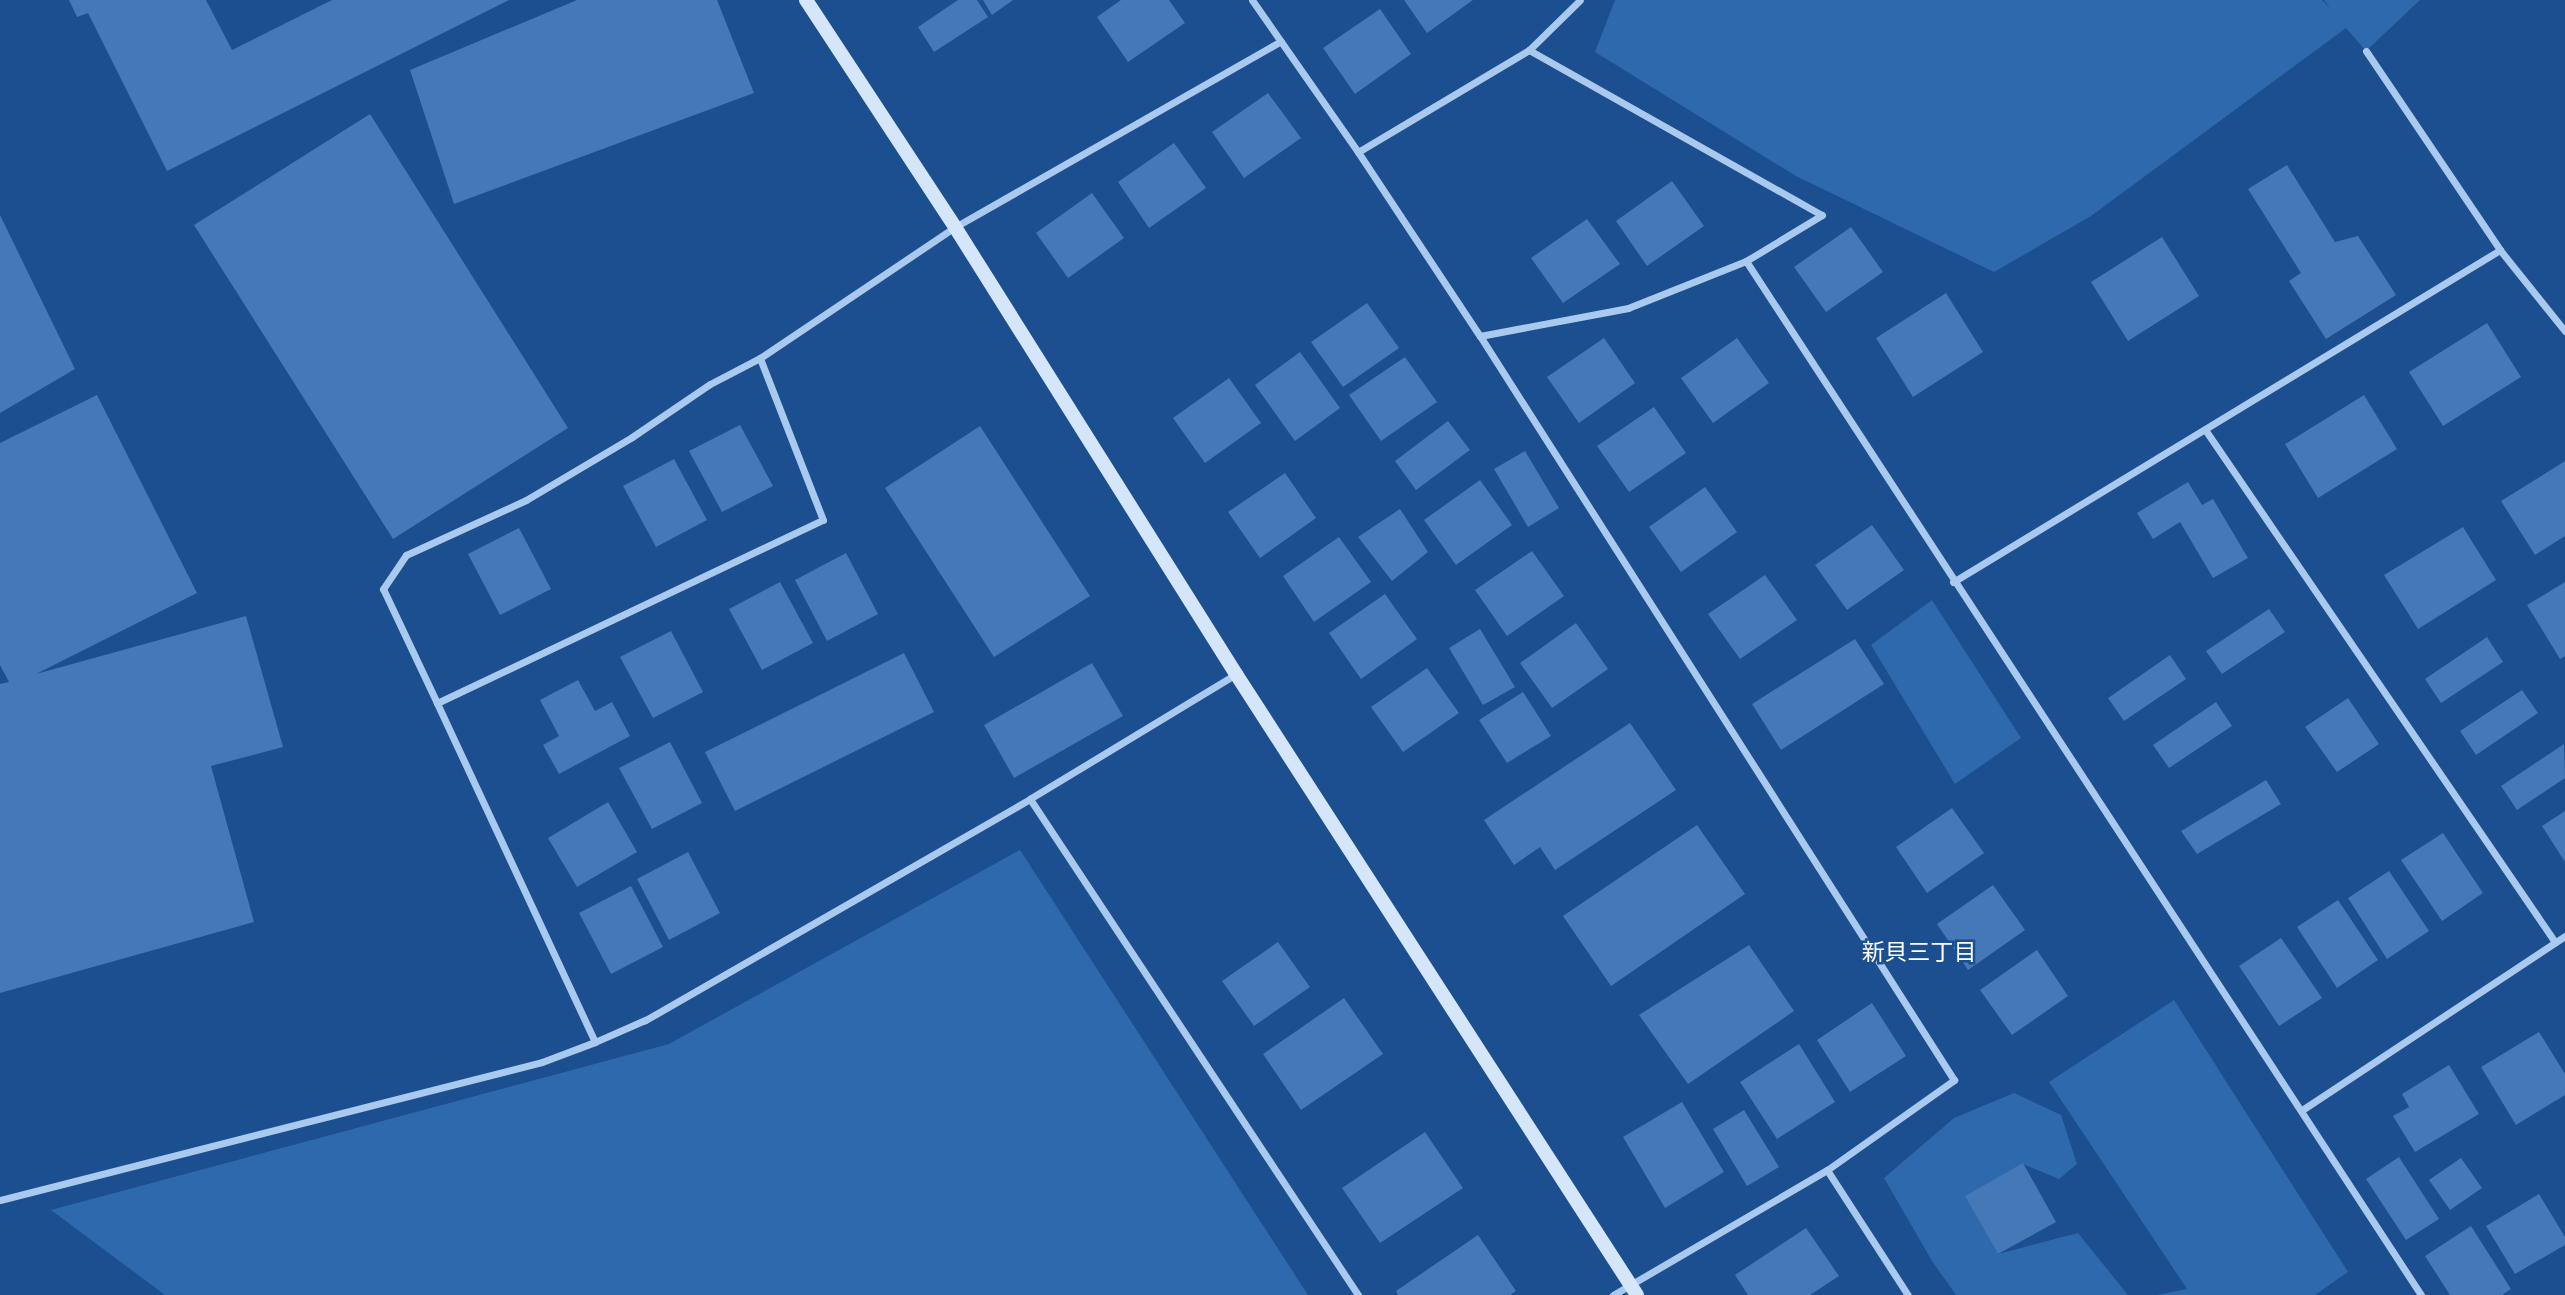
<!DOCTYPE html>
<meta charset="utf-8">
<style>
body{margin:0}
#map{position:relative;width:2565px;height:1295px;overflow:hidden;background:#1b4f8f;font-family:"Fira Sans","Noto Sans JP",sans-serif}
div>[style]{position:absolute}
.green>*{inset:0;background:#2e69ad}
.building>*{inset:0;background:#4478b7}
.street>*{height:7px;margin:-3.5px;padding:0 3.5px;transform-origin:3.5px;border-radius:3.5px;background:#a9c9ee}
.secondary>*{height:14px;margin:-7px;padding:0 7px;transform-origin:7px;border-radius:7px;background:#d6e6fa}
span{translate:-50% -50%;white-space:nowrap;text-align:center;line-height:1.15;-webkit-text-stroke:5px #1b4f8f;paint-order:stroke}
.neighbourhood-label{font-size:23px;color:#fff}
</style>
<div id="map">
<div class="green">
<div style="clip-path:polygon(1615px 0,2322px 0,2330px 8px,2324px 0,2420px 0,2366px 51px,2346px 28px,2091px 216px,1994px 272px,1796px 176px,1595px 52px)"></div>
<div style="clip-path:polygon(1932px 600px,2021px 738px,1955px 784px,1871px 645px)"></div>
<div style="clip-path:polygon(1020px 850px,1308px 1295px,165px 1295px,51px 1210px,669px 1044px)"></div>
<div style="clip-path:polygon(2174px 1000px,2348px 1272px,2315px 1295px,2157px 1295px,2187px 1289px,2049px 1082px)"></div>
<div style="clip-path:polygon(2014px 1093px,2061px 1115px,2077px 1164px,2059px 1179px,2023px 1164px,1966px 1196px,1998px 1254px,2078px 1233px,2128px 1295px,1956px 1295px,1932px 1261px,1884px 1178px,1954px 1118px)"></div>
</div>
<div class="building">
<div style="clip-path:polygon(69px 0,206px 0,232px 50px,332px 0,509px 0,167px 171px,88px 13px,77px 17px)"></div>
<div style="clip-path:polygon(577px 0,717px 0,754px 93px,454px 204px,410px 70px)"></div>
<div style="clip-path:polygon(958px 0,977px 0,988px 17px,934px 52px,918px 27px)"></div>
<div style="clip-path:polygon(983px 0,1013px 0,992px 15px)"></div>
<div style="clip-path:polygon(1121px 0,1169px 0,1185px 23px,1128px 62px,1097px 17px)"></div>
<div style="clip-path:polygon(1404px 0,1473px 0,1427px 33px)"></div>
<div style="clip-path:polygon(1380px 9px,1411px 54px,1355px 94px,1323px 48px)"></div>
<div style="clip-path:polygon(1268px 93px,1301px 138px,1244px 178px,1212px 132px)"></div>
<div style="clip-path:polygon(370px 114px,568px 428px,393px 539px,194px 225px)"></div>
<div style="clip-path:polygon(1174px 143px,1206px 188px,1149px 228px,1118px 182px)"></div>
<div style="clip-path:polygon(2287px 165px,2335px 242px,2358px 236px,2396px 295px,2326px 339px,2289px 281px,2301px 273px,2248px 189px)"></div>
<div style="clip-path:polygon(1672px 181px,1704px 226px,1647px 266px,1616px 221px)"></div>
<div style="clip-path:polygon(1092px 193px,1124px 238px,1068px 278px,1036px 233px)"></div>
<div style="clip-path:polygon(0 215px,75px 369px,0 413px)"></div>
<div style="clip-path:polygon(1587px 219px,1620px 264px,1563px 303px,1531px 258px)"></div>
<div style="clip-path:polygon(1851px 227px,1883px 272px,1826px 312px,1794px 267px)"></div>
<div style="clip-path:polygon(2162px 237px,2199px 296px,2128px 341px,2091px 282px)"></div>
<div style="clip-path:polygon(1946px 293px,1983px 352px,1913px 397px,1876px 338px)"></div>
<div style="clip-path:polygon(1367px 303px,1399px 348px,1343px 387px,1311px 342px)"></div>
<div style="clip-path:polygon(2487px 323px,2521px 377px,2443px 426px,2409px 372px)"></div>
<div style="clip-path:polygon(1604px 338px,1635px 383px,1579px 423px,1547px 377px)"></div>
<div style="clip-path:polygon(1737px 338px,1769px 383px,1713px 423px,1681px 378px)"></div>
<div style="clip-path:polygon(1300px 352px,1340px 408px,1295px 441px,1255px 385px)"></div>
<div style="clip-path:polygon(1405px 357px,1437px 402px,1381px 441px,1349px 395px)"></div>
<div style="clip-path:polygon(1229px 378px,1261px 423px,1205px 463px,1173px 418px)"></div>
<div style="clip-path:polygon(97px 395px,197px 593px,36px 674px,246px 616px,283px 747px,211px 766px,254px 922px,0 993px,0 684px,9px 682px,0 665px,0 443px)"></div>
<div style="clip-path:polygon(2364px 395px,2397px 449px,2318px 498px,2285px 444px)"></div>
<div style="clip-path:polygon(1654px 407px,1686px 453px,1629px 492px,1597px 446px)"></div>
<div style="clip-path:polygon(1448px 421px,1470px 450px,1416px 490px,1395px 461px)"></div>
<div style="clip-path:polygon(740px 425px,773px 486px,722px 512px,689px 451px)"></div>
<div style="clip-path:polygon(980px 426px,1090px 596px,994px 657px,885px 488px)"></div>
<div style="clip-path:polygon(1525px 451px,1559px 508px,1528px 527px,1494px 469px)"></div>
<div style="clip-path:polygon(674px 459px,707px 520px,656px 547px,623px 486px)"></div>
<div style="clip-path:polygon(2565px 461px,2565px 536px,2535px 555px,2501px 501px)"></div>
<div style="clip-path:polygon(1285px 473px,1316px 518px,1260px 558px,1228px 512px)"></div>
<div style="clip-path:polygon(1480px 480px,1512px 525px,1456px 565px,1424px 520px)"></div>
<div style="clip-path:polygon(2188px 482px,2202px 505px,2213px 499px,2248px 558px,2213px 578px,2180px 522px,2153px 539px,2137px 513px)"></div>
<div style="clip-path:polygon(1705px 487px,1737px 532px,1681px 572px,1649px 527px)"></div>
<div style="clip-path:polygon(1400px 509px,1428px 552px,1392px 581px,1358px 537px)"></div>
<div style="clip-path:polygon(1872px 525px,1904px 570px,1847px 610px,1815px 565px)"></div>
<div style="clip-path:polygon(2463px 527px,2496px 580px,2418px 629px,2384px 575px)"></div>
<div style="clip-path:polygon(519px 528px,551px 589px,500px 615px,468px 554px)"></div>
<div style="clip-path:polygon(1339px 537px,1371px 582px,1314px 622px,1283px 576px)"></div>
<div style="clip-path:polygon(1532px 551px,1564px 596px,1507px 636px,1475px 590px)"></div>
<div style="clip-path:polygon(846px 553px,878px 614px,827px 641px,795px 580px)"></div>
<div style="clip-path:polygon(1765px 575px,1797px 620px,1740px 659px,1708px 614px)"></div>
<div style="clip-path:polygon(780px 582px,813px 643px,762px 670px,729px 609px)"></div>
<div style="clip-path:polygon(2565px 582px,2565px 656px,2560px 659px,2527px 605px)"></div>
<div style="clip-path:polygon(1385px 594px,1417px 639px,1361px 679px,1329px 633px)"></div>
<div style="clip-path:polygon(2269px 609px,2285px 632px,2222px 674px,2206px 651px)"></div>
<div style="clip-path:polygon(1576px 623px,1608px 669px,1552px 708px,1520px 663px)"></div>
<div style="clip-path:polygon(1480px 629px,1515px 687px,1483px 705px,1449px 648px)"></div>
<div style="clip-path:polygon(671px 631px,703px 692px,653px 718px,620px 657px)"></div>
<div style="clip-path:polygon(2487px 637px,2503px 662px,2441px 703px,2425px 679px)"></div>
<div style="clip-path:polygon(1855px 639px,1884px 684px,1781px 750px,1752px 704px)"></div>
<div style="clip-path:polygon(904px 653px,934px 712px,735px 811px,705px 752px)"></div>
<div style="clip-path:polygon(2170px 655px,2186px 679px,2124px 721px,2108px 698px)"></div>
<div style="clip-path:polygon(1092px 663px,1123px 716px,1014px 778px,984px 725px)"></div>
<div style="clip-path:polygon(1427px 668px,1459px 713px,1403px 752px,1371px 707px)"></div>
<div style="clip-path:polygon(578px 680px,595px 711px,612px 702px,630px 736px,559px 774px,543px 745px,559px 736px,540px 700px)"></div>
<div style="clip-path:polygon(2522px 690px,2538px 713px,2476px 755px,2460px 731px)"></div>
<div style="clip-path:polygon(1523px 692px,1551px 736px,1507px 763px,1479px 720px)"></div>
<div style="clip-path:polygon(2348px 698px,2379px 744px,2337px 772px,2305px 727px)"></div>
<div style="clip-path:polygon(2216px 702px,2232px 726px,2169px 768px,2153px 745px)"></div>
<div style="clip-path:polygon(1630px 723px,1676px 790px,1555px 870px,1540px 847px,1514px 865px,1484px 820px)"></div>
<div style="clip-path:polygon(670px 742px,702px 803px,652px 829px,619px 768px)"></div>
<div style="clip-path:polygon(2564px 744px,2565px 778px,2517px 810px,2501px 786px)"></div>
<div style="clip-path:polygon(2266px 780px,2281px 804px,2197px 854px,2181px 831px)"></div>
<div style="clip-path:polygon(608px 802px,637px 852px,577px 887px,548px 838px)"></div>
<div style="clip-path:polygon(1952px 808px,1984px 853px,1927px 893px,1896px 847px)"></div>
<div style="clip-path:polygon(2565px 811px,2565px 862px,2542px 826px)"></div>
<div style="clip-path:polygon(1697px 825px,1745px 894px,1611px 986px,1563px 916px)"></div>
<div style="clip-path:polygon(2443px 833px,2483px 893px,2442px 921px,2401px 860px)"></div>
<div style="clip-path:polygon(688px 852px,720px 913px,669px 940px,637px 879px)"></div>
<div style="clip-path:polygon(2389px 871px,2429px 931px,2387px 959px,2348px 898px)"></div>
<div style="clip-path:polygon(1993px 885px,2025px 930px,1968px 970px,1937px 924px)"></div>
<div style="clip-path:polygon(631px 886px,663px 947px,611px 974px,579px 913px)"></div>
<div style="clip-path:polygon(2338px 900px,2378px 960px,2337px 988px,2297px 927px)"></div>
<div style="clip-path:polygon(2281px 938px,2322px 998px,2279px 1026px,2239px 966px)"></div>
<div style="clip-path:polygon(1278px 942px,1310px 987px,1254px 1026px,1222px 981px)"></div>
<div style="clip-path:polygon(1749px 945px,1794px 1011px,1688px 1084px,1639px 1015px)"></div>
<div style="clip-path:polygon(2037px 950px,2068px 996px,2012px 1035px,1980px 990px)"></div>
<div style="clip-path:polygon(1344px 998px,1383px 1054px,1301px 1110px,1263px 1054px)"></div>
<div style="clip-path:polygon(1872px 1003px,1906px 1056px,1850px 1092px,1817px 1040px)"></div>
<div style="clip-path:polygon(2539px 1032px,2565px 1074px,2565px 1095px,2516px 1125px,2481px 1067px)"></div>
<div style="clip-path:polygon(1799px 1044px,1835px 1102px,1777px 1139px,1740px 1082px)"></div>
<div style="clip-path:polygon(2449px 1065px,2479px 1114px,2415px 1152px,2393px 1116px,2409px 1107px,2402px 1094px)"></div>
<div style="clip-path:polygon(1682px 1102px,1724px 1172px,1665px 1208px,1623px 1137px)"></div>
<div style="clip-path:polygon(1744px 1110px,1779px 1167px,1747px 1186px,1713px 1129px)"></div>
<div style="clip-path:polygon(1425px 1132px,1463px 1188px,1380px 1243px,1342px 1188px)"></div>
<div style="clip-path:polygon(2399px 1157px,2439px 1219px,2406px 1240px,2366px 1179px)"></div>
<div style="clip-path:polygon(2461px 1158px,2482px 1188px,2450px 1210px,2429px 1180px)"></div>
<div style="clip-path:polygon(2023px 1163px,2056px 1222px,1998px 1254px,1965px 1196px)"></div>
<div style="clip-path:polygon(2539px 1194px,2565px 1237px,2565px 1245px,2515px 1274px,2486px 1226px)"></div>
<div style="clip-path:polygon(2471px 1226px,2511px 1289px,2502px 1295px,2450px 1295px,2425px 1256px)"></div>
<div style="clip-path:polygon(1806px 1228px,1839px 1276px,1810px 1295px,1748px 1295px,1735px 1275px)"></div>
<div style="clip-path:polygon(1478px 1235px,1516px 1291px,1510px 1295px,1398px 1295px,1396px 1291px)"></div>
</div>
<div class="street">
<div style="left:1252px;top:0;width:185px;rotate:55.1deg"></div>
<div style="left:1358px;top:152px;width:199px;rotate:-30.8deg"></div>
<div style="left:1529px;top:50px;width:71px;rotate:-44.4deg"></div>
<div style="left:1529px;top:50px;width:336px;rotate:29.4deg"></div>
<div style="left:1822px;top:215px;width:89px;rotate:148.8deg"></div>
<div style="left:2366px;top:51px;width:240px;rotate:56deg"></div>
<div style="left:2500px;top:250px;width:104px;rotate:51.3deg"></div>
<div style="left:1358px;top:152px;width:221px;rotate:56.5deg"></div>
<div style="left:2206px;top:431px;width:619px;rotate:55.67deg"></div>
<div style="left:1953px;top:582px;width:640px;rotate:-31.26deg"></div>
<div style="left:1236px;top:674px;width:241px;rotate:148.8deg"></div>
<div style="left:1030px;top:799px;width:444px;rotate:150.1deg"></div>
<div style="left:645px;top:1020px;width:55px;rotate:156.3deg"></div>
<div style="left:595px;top:1042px;width:374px;rotate:-115deg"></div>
<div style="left:437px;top:703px;width:427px;rotate:-25.4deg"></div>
<div style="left:823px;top:520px;width:174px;rotate:-111.3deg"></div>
<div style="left:760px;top:358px;width:235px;rotate:-33.9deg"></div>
<div style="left:955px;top:227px;width:375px;rotate:-29.7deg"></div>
<div style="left:437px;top:703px;width:126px;rotate:-115.3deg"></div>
<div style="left:383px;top:589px;width:41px;rotate:-55.9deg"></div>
<div style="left:406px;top:555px;width:132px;rotate:-24.6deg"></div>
<div style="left:526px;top:500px;width:123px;rotate:-30.7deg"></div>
<div style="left:632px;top:437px;width:94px;rotate:-34.2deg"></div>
<div style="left:710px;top:384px;width:56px;rotate:-27.5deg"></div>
<div style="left:1030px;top:799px;width:595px;rotate:56.52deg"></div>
<div style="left:2302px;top:1110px;width:315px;rotate:-33.5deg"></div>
<div style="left:1827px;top:1170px;width:149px;rotate:57.1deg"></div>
<div style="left:0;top:1200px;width:559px;rotate:-14.28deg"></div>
<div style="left:542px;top:1062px;width:57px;rotate:-20.7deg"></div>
<div style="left:1613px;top:1295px;width:248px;rotate:-30.3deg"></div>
<div style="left:1827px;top:1170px;width:156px;rotate:-35.3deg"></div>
<div style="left:1954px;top:1080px;width:882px;rotate:-122.5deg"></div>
<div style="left:1480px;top:336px;width:151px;rotate:-10.7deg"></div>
<div style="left:1628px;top:308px;width:127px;rotate:-21.7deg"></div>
<div style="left:1746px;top:261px;width:1235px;rotate:56.86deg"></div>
</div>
<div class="secondary">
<div style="left:806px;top:0;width:272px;rotate:56.7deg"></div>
<div style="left:955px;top:227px;width:528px;rotate:57.85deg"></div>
<div style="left:1236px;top:674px;width:739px;rotate:57.15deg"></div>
</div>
<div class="neighbourhood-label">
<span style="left:1919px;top:952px">新貝三丁目</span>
</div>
</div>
